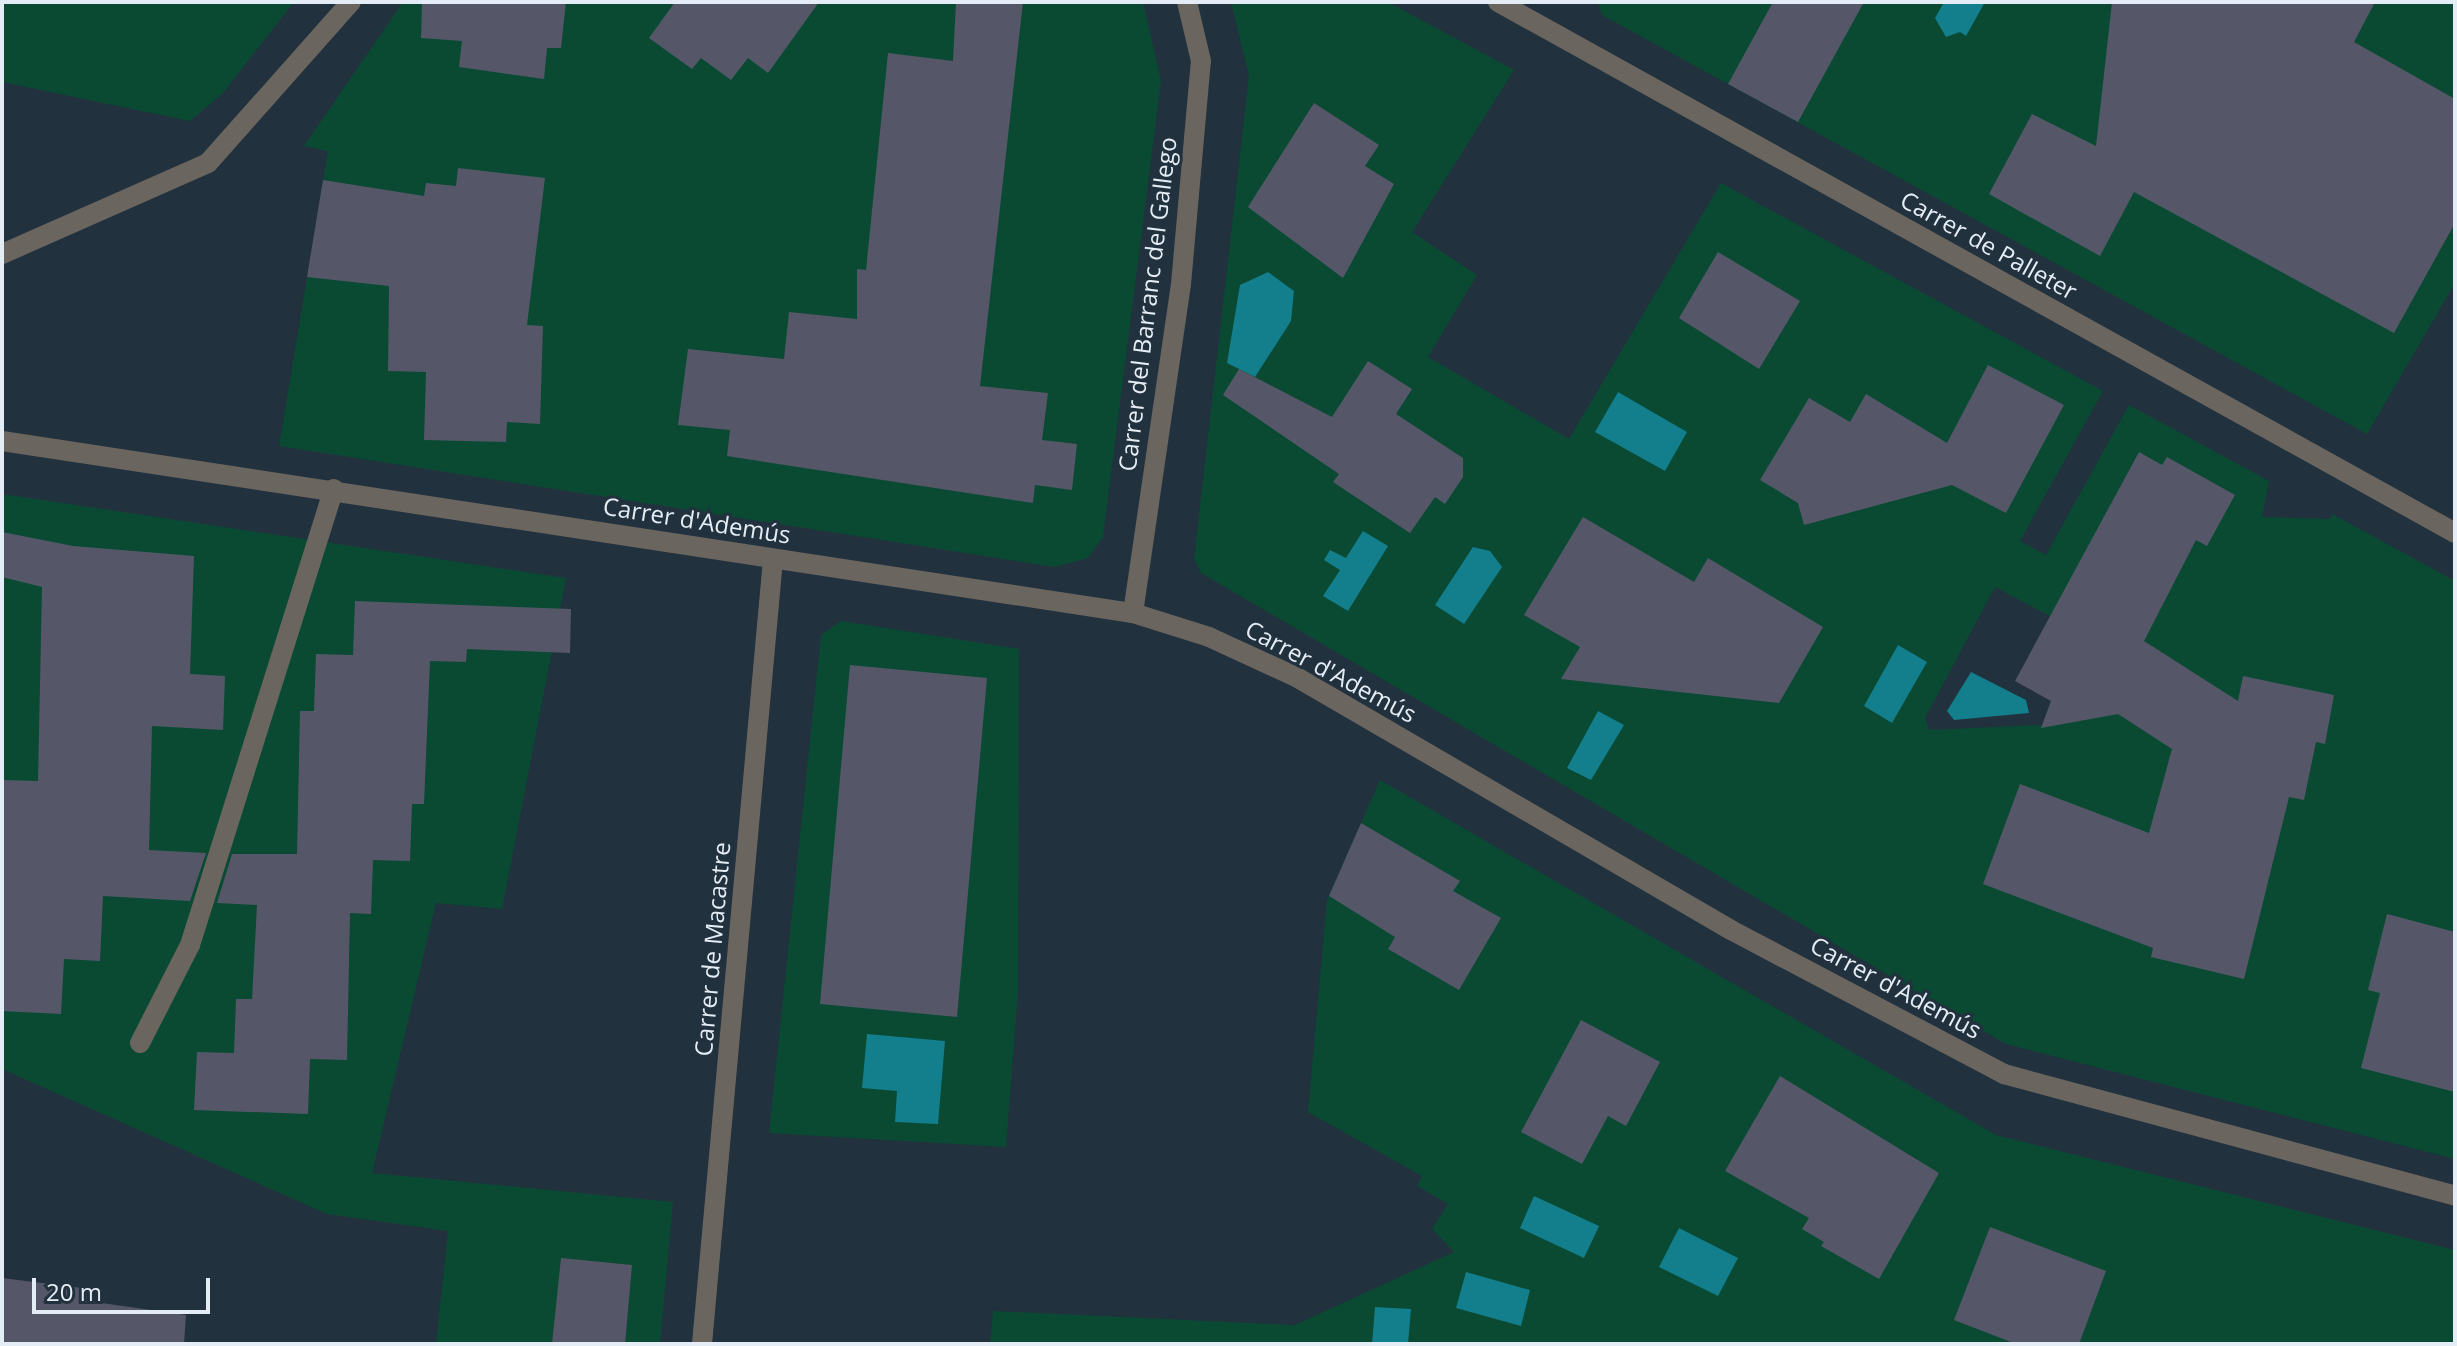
<!DOCTYPE html>
<meta charset="utf-8">
<style>
body{margin:0}
#map{position:relative;width:2457px;height:1346px;overflow:hidden;background:#22313e;font-family:"Open Sans",sans-serif}
div>[style]{position:absolute}
.green>*{inset:0;background:#0a4a33}
.water>*{inset:0;background:#137e8c}
.building>*{inset:0;background:#555769}
.minor>*{height:20px;margin:-10px;padding:0 10px;transform-origin:10px;border-radius:10px;background:#6a655e}
span{translate:-50% -50%;white-space:nowrap;text-align:center;line-height:1.15;-webkit-text-stroke:6px #22313e;paint-order:stroke}
.street-label{font-size:24px;color:#e4edf5}
.frame{position:absolute;inset:0;border:4px solid #e4edf5;pointer-events:none}
.scale{position:absolute;left:32px;top:1278px;width:178px;height:36px;box-sizing:border-box;border:4px solid #e4edf5;border-top:0;padding-left:10px;font-size:24px;line-height:28px;white-space:nowrap;color:#e4edf5;-webkit-text-stroke:6px #22313e;paint-order:stroke}
</style>
<div id="map">
<div class="green">
<div style="clip-path:polygon(2px 2px,294px 2px,223px 93px,190px 121px,2px 82px)"></div>
<div style="clip-path:polygon(403px 2px,1143px 2px,1161px 81px,1103px 537px,1088px 558px,1055px 567px,279px 446px,328px 151px,304px 146px)"></div>
<div style="clip-path:polygon(evenodd,1231px 2px,1388px 2px,1514px 70px,1412px 232px,1477px 275px,1428px 357px,1569px 439px,1721px 183px,2103px 391px,2020px 541px,2046px 555px,2129px 405px,2269px 481px,2262px 517px,2330px 519px,2332px 514px,2455px 581px,2455px 1159px,2006px 1044px,1201px 573px,1194px 559px,1249px 76px,1231px 2px,1995px 587px,2155px 672px,2138px 710px,2042px 725px,1929px 730px,1925px 718px,1995px 587px)"></div>
<div style="clip-path:polygon(1598px 2px,2455px 2px,2455px 283px,2367px 434px,1602px 15px)"></div>
<div style="clip-path:polygon(2px 494px,566px 578px,502px 909px,436px 903px,372px 1173px,673px 1202px,660px 1344px,436px 1344px,448px 1231px,327px 1214px,2px 1069px)"></div>
<div style="clip-path:polygon(841px 621px,1019px 649px,1018px 992px,1006px 1147px,769px 1133px,821px 635px)"></div>
<div style="clip-path:polygon(1380px 780px,1996px 1135px,2455px 1250px,2455px 1344px,990px 1344px,993px 1311px,1295px 1325px,1454px 1252px,1432px 1229px,1448px 1204px,1417px 1186px,1422px 1176px,1308px 1112px,1327px 900px)"></div>
</div>
<div class="water">
<div style="clip-path:polygon(1944px 2px,1985px 2px,1966px 36px,1960px 32px,1946px 37px,1935px 18px)"></div>
<div style="clip-path:polygon(1268px 272px,1294px 291px,1291px 321px,1255px 377px,1227px 363px,1240px 285px)"></div>
<div style="clip-path:polygon(1618px 392px,1687px 432px,1665px 471px,1595px 432px)"></div>
<div style="clip-path:polygon(1363px 531px,1388px 546px,1348px 611px,1323px 596px,1340px 570px,1324px 560px,1330px 550px,1346px 558px)"></div>
<div style="clip-path:polygon(1473px 547px,1490px 551px,1502px 567px,1464px 624px,1435px 605px)"></div>
<div style="clip-path:polygon(1898px 645px,1927px 662px,1892px 723px,1864px 706px)"></div>
<div style="clip-path:polygon(1971px 672px,2026px 700px,2029px 713px,1954px 720px,1947px 711px)"></div>
<div style="clip-path:polygon(1598px 711px,1624px 725px,1591px 780px,1567px 768px)"></div>
<div style="clip-path:polygon(867px 1034px,945px 1041px,938px 1124px,895px 1122px,897px 1091px,862px 1088px)"></div>
<div style="clip-path:polygon(1534px 1196px,1599px 1226px,1584px 1258px,1520px 1228px)"></div>
<div style="clip-path:polygon(1679px 1228px,1738px 1258px,1718px 1296px,1659px 1267px)"></div>
<div style="clip-path:polygon(1466px 1272px,1530px 1290px,1521px 1326px,1456px 1308px)"></div>
<div style="clip-path:polygon(1375px 1307px,1411px 1309px,1408px 1344px,1372px 1344px)"></div>
</div>
<div class="building">
<div style="clip-path:polygon(422px 2px,566px 2px,561px 48px,547px 48px,544px 79px,459px 67px,462px 41px,421px 38px)"></div>
<div style="clip-path:polygon(675px 2px,819px 2px,768px 73px,748px 58px,731px 80px,701px 58px,692px 69px,649px 38px)"></div>
<div style="clip-path:polygon(956px 2px,1023px 2px,980px 386px,1048px 393px,1042px 440px,1077px 444px,1072px 490px,1035px 485px,1033px 503px,727px 456px,730px 430px,678px 425px,688px 349px,784px 359px,789px 312px,857px 319px,857px 269px,866px 270px,888px 53px,953px 61px)"></div>
<div style="clip-path:polygon(1773px 2px,1864px 2px,1798px 122px,1728px 84px)"></div>
<div style="clip-path:polygon(2112px 2px,2375px 2px,2354px 42px,2455px 99px,2455px 223px,2394px 333px,2134px 192px,2100px 256px,1989px 194px,2032px 114px,2096px 146px)"></div>
<div style="clip-path:polygon(1314px 103px,1379px 145px,1365px 166px,1394px 184px,1343px 278px,1248px 207px)"></div>
<div style="clip-path:polygon(458px 168px,545px 178px,527px 325px,543px 326px,540px 424px,507px 422px,506px 442px,424px 440px,426px 372px,388px 371px,389px 286px,307px 277px,323px 180px,424px 196px,426px 183px,456px 186px)"></div>
<div style="clip-path:polygon(1718px 252px,1800px 301px,1759px 369px,1679px 318px)"></div>
<div style="clip-path:polygon(1368px 361px,1412px 389px,1396px 414px,1463px 458px,1463px 477px,1445px 504px,1435px 497px,1410px 533px,1333px 482px,1339px 474px,1223px 395px,1239px 369px,1332px 417px)"></div>
<div style="clip-path:polygon(1988px 365px,2064px 405px,2006px 513px,1952px 485px,1804px 525px,1798px 503px,1760px 480px,1809px 398px,1850px 422px,1866px 394px,1947px 443px)"></div>
<div style="clip-path:polygon(2139px 452px,2162px 465px,2167px 457px,2235px 495px,2207px 546px,2196px 540px,2144px 641px,2238px 701px,2243px 676px,2334px 695px,2325px 744px,2316px 742px,2304px 800px,2289px 797px,2244px 979px,2151px 957px,2153px 948px,1983px 884px,2020px 784px,2149px 833px,2172px 749px,2118px 714px,2041px 728px,2051px 701px,2015px 681px)"></div>
<div style="clip-path:polygon(1583px 517px,1694px 582px,1708px 558px,1823px 627px,1779px 703px,1561px 679px,1580px 647px,1524px 615px)"></div>
<div style="clip-path:polygon(2px 532px,73px 546px,194px 556px,190px 674px,225px 676px,223px 730px,152px 726px,149px 850px,206px 853px,190px 901px,103px 896px,100px 961px,64px 959px,61px 1014px,2px 1011px,2px 780px,38px 781px,42px 587px,2px 577px)"></div>
<div style="clip-path:polygon(355px 601px,571px 609px,570px 653px,467px 649px,466px 662px,430px 661px,424px 804px,412px 804px,410px 861px,373px 860px,371px 914px,350px 913px,347px 1060px,310px 1059px,308px 1114px,194px 1110px,197px 1052px,234px 1053px,236px 999px,252px 999px,257px 905px,217px 903px,232px 854px,297px 854px,300px 711px,314px 711px,316px 654px,353px 655px)"></div>
<div style="clip-path:polygon(850px 665px,987px 678px,957px 1017px,820px 1004px)"></div>
<div style="clip-path:polygon(1361px 823px,1460px 881px,1453px 891px,1501px 918px,1459px 990px,1388px 949px,1395px 937px,1329px 896px)"></div>
<div style="clip-path:polygon(2387px 914px,2455px 932px,2455px 1092px,2361px 1068px,2380px 993px,2368px 990px)"></div>
<div style="clip-path:polygon(1581px 1020px,1660px 1062px,1626px 1126px,1608px 1116px,1582px 1164px,1521px 1132px)"></div>
<div style="clip-path:polygon(1780px 1076px,1939px 1173px,1879px 1279px,1821px 1246px,1824px 1242px,1802px 1229px,1809px 1218px,1725px 1171px)"></div>
<div style="clip-path:polygon(1990px 1227px,2106px 1271px,2079px 1344px,2016px 1344px,1954px 1320px)"></div>
<div style="clip-path:polygon(561px 1258px,632px 1265px,625px 1344px,552px 1344px)"></div>
<div style="clip-path:polygon(2px 1278px,90px 1289px,88px 1301px,186px 1315px,184px 1344px,2px 1344px)"></div>
</div>
<div class="minor">
<div style="left:1498px;top:2px;width:1094px;rotate:29.02deg"></div>
<div style="left:2px;top:254px;width:225px;rotate:-23.8deg"></div>
<div style="left:208px;top:163px;width:215px;rotate:-48.4deg"></div>
<div style="left:2px;top:441px;width:1144px;rotate:8.65deg"></div>
<div style="left:1133px;top:613px;width:80px;rotate:17.5deg"></div>
<div style="left:1209px;top:637px;width:98px;rotate:24.7deg"></div>
<div style="left:1298px;top:678px;width:501px;rotate:30.2deg"></div>
<div style="left:1731px;top:930px;width:309px;rotate:27.8deg"></div>
<div style="left:2004px;top:1074px;width:467px;rotate:15.1deg"></div>
<div style="left:1133px;top:613px;width:332px;rotate:-81.7deg"></div>
<div style="left:1181px;top:284px;width:224px;rotate:-84.9deg"></div>
<div style="left:1201px;top:61px;width:61px;rotate:-103.3deg"></div>
<div style="left:140px;top:1043px;width:110px;rotate:-63deg"></div>
<div style="left:190px;top:945px;width:478px;rotate:-72.5deg"></div>
<div style="left:702px;top:1344px;width:788px;rotate:-84.83deg"></div>
</div>
<div class="street-label">
<span style="left:1989px;top:245px;rotate:29deg">Carrer de Palleter</span>
<span style="left:1147px;top:304px;rotate:-83deg">Carrer del Barranc del Gallego</span>
<span style="left:697px;top:520px;rotate:9deg">Carrer d'Ademús</span>
<span style="left:1331px;top:671px;rotate:28deg">Carrer d'Ademús</span>
<span style="left:712px;top:949px;rotate:-85deg">Carrer de Macastre</span>
<span style="left:1896px;top:987px;rotate:28deg">Carrer d'Ademús</span>
</div>
<div class="frame"></div>
<div class="scale">20 m</div>
</div>
